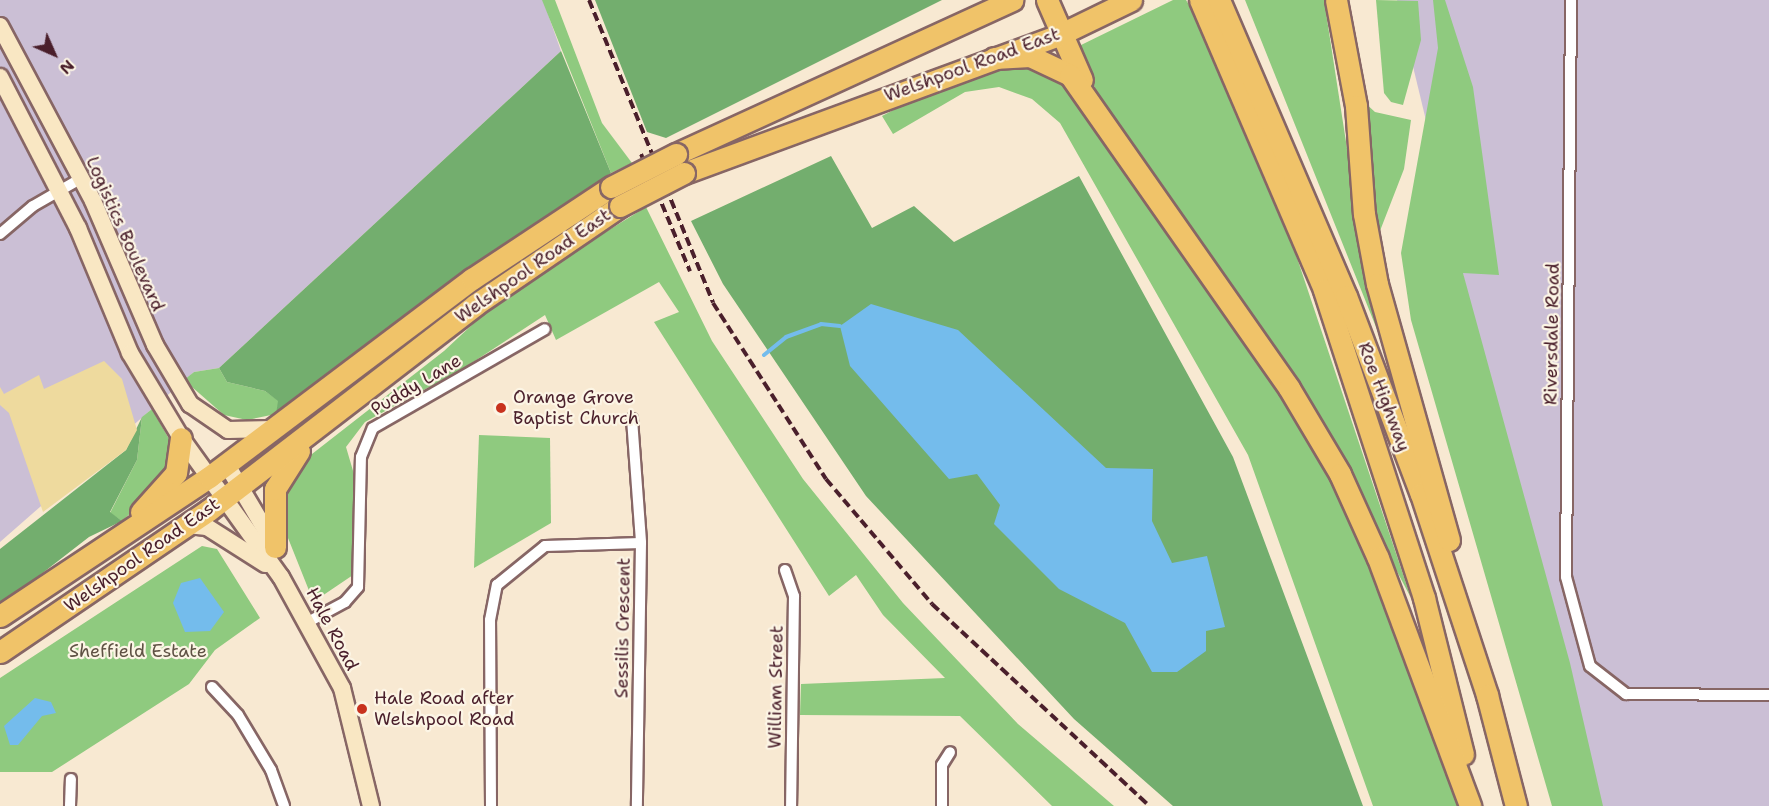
<!DOCTYPE html>
<style>
body{margin:0}
#map{position:relative;width:1769px;height:806px;overflow:hidden;background:#f8e9d2;font-family:"Shantell Sans",sans-serif}
div>[style]{position:absolute}
.industrial>*{inset:0;background:#cbbfd5}
.green>*{inset:0;background:#8fca7f}
.forest>*{inset:0;background:#73ae6e}
.sand>*{inset:0;background:#eeda9e}
.water>*{inset:0;background:#74bcec}
.stream>*{height:4px;margin:-2px;padding:0 2px;transform-origin:2px;border-radius:2px;background:#74bcec}
.roads{filter:drop-shadow(2px 0 #876665) drop-shadow(-2px 0 #876665) drop-shadow(0 2px #876665) drop-shadow(0 -2px #876665)}
.street>*{height:10px;margin:-5px;padding:0 5px;transform-origin:5px;border-radius:5px;background:#fff}
.secondary>*{height:16px;margin:-8px;padding:0 8px;transform-origin:8px;border-radius:8px;background:#f9e7c3}
.highway>*{height:21px;margin:-10.5px;padding:0 10.5px;transform-origin:10.5px;border-radius:10.5px;background:#f0c369}
.rail>*{height:4px;margin-top:-2px;transform-origin:0;background:repeating-linear-gradient(90deg,#4a1f2b 0 9px,transparent 0 13.5px)}
.bridges{filter:drop-shadow(2px 0 #876665) drop-shadow(-2px 0 #876665) drop-shadow(0 2px #876665) drop-shadow(0 -2px #876665)}
.highway-bridge>*{height:21px;margin:-10.5px;padding:0 10.5px;transform-origin:10.5px;border-radius:10.5px;background:#f0c369}
.dots>*{width:16px;height:16px;translate:-50% -50%;box-sizing:border-box;border:3px solid #fcf5e5;border-radius:50%}
span{translate:-50% -50%;white-space:nowrap;text-align:center;line-height:1.15;-webkit-text-stroke:4.5px #fcf5e5;paint-order:stroke}
.street-label{font-size:18px;color:#4a1f2b}
.poi-label{font-size:18px;color:#4a1f2b}
.left{translate:0 -50%;text-align:left}
.park-label{font-size:18px;color:#5f5244}
.north{position:absolute;left:24px;top:24px;width:60px;height:60px;-webkit-text-stroke:4px #fcf5e5;paint-order:stroke;rotate:135deg;font-size:16px;font-weight:700;line-height:24px;text-align:center;color:#4a1f2b}
.north::after{content:'';display:block;margin:auto;width:21px;height:27px;background:#4a1f2b;clip-path:polygon(50% 0,100% 100%,50% 72%,0 100%)}
</style>
<div id="map">
<div class="industrial">
<div style="clip-path:polygon(0 0,543px 0,561px 51px,219px 368px,194px 372px,0 542px)"></div>
<div style="clip-path:polygon(1397px 0,1769px 0,1769px 806px,1591px 806px)"></div>
</div>
<div class="green">
<div style="clip-path:polygon(542px 0,555px 0,602px 123px,632px 163px,611px 173px)"></div>
<div style="clip-path:polygon(1173px 0,1186px 0,1206px 32px,1290px 237px,1411px 598px,1299px 385px,1101px 104px,1079px 46px)"></div>
<div style="clip-path:polygon(1245px 0,1324px 0,1364px 258px,1400px 387px)"></div>
<div style="clip-path:polygon(1376px 0,1418px 1px,1421px 40px,1403px 105px,1391px 102px,1384px 93px)"></div>
<div style="clip-path:polygon(1433px 0,1445px 0,1473px 87px,1499px 275px,1463px 273px,1570px 663px,1603px 806px,1552px 806px,1411px 320px,1401px 253px,1438px 48px)"></div>
<div style="clip-path:polygon(994px 58px,1047px 60px,1319px 440px,1470px 806px,1373px 806px,1248px 455px,1060px 123px,1032px 99px,999px 87px,965px 92px,893px 134px,882px 116px)"></div>
<div style="clip-path:polygon(1364px 102px,1375px 112px,1411px 120px,1404px 169px,1378px 236px)"></div>
<div style="clip-path:polygon(646px 207px,712px 341px,803px 479px,903px 603px,1018px 724px,1114px 806px,1052px 806px,960px 716px,800px 715px,801px 684px,945px 678px,883px 615px,856px 575px,829px 596px,654px 322px,679px 312px,659px 282px,556px 340px,545px 315px,464px 368px,365px 422px,346px 447px,356px 481px,353px 575px,319px 598px,310px 593px,284px 528px,288px 484px,312px 454px,444px 351px,503px 296px)"></div>
<div style="clip-path:polygon(219px 368px,227px 382px,265px 391px,279px 401px,276px 414px,247px 420px,224px 415px,184px 380px,194px 372px)"></div>
<div style="clip-path:polygon(152px 409px,173px 446px,174px 463px,160px 486px,122px 521px,110px 513px,137px 460px,142px 417px)"></div>
<div style="clip-path:polygon(479px 435px,550px 438px,551px 523px,474px 568px)"></div>
<div style="clip-path:polygon(202px 546px,217px 549px,260px 618px,215px 650px,189px 684px,52px 772px,0 772px,0 678px)"></div>
</div>
<div class="forest">
<div style="clip-path:polygon(595px 0,942px 0,666px 138px,647px 132px)"></div>
<div style="clip-path:polygon(561px 51px,611px 173px,276px 414px,278px 401px,265px 391px,227px 382px,219px 368px)"></div>
<div style="clip-path:polygon(831px 156px,872px 228px,914px 206px,954px 242px,1079px 176px,1233px 457px,1363px 806px,1173px 806px,1074px 719px,866px 496px,723px 284px,691px 221px)"></div>
<div style="clip-path:polygon(142px 417px,137px 460px,110px 512px,122px 521px,89px 537px,0 606px,0 549px,126px 450px)"></div>
</div>
<div class="sand">
<div style="clip-path:polygon(104px 361px,122px 379px,137px 430px,126px 450px,43px 512px,9px 413px,0 405px,0 387px,4px 394px,39px 375px,44px 389px)"></div>
</div>
<div class="water">
<div style="clip-path:polygon(871px 304px,958px 330px,1106px 468px,1153px 469px,1152px 521px,1172px 563px,1207px 556px,1225px 627px,1206px 631px,1206px 651px,1177px 672px,1152px 672px,1125px 623px,1059px 589px,994px 524px,1000px 505px,977px 474px,949px 479px,850px 366px,840px 326px)"></div>
<div style="clip-path:polygon(200px 578px,224px 612px,210px 631px,185px 632px,173px 603px,181px 583px)"></div>
<div style="clip-path:polygon(35px 698px,51px 702px,56px 713px,42px 716px,18px 745px,10px 745px,4px 726px)"></div>
</div>
<div class="stream">
<div style="left:764px;top:355px;width:28px;rotate:-39deg"></div>
<div style="left:786px;top:337px;width:37px;rotate:-20deg"></div>
<div style="left:821px;top:324px;width:19px;rotate:6deg"></div>
</div>
<div class="roads">
<div class="street">
<div style="left:1571px;top:0;width:577px;rotate:90.5deg"></div>
<div style="left:1566px;top:577px;width:92px;rotate:74.9deg"></div>
<div style="left:1590px;top:666px;width:46px;rotate:37.9deg"></div>
<div style="left:1626px;top:694px;width:143px;rotate:0.4deg"></div>
<div style="left:0;top:234px;width:43px;rotate:-40.3deg"></div>
<div style="left:33px;top:206px;width:54px;rotate:-29.9deg"></div>
<div style="left:632px;top:419px;width:124px;rotate:85.8deg"></div>
<div style="left:641px;top:543px;width:263px;rotate:90.9deg"></div>
<div style="left:785px;top:570px;width:28px;rotate:71deg"></div>
<div style="left:794px;top:596px;width:210px;rotate:90.8deg"></div>
<div style="left:308px;top:622px;width:42px;rotate:-28.4deg"></div>
<div style="left:345px;top:602px;width:20px;rotate:-49deg"></div>
<div style="left:358px;top:587px;width:130px;rotate:-88.7deg"></div>
<div style="left:361px;top:457px;width:31px;rotate:-68deg"></div>
<div style="left:373px;top:428px;width:198px;rotate:-29.9deg"></div>
<div style="left:212px;top:687px;width:38px;rotate:47deg"></div>
<div style="left:238px;top:715px;width:64px;rotate:59deg"></div>
<div style="left:271px;top:770px;width:38px;rotate:70deg"></div>
<div style="left:70px;top:806px;width:27px;rotate:-88deg"></div>
<div style="left:491px;top:806px;width:186px;rotate:-90.3deg"></div>
<div style="left:490px;top:620px;width:36px;rotate:-79deg"></div>
<div style="left:497px;top:585px;width:62px;rotate:-39.1deg"></div>
<div style="left:545px;top:546px;width:96px;rotate:-1.8deg"></div>
<div style="left:942px;top:806px;width:41px;rotate:-90deg"></div>
<div style="left:942px;top:765px;width:15px;rotate:-58deg"></div>
</div>
<div class="secondary">
<div style="left:0;top:26px;width:198px;rotate:62deg"></div>
<div style="left:93px;top:201px;width:157px;rotate:66.7deg"></div>
<div style="left:155px;top:345px;width:69px;rotate:59.3deg"></div>
<div style="left:190px;top:404px;width:46px;rotate:34.4deg"></div>
<div style="left:228px;top:430px;width:44px;rotate:-1.3deg"></div>
<div style="left:0;top:77px;width:170px;rotate:62.7deg"></div>
<div style="left:78px;top:228px;width:135px;rotate:67.4deg"></div>
<div style="left:130px;top:353px;width:99px;rotate:59deg"></div>
<div style="left:181px;top:438px;width:171px;rotate:54.3deg"></div>
<div style="left:281px;top:577px;width:127px;rotate:61.2deg"></div>
<div style="left:342px;top:688px;width:122px;rotate:76.2deg"></div>
<div style="left:227px;top:465px;width:94px;rotate:59.3deg"></div>
<div style="left:187px;top:525px;width:20px;rotate:6deg"></div>
<div style="left:207px;top:527px;width:69px;rotate:32.5deg"></div>
</div>
<div class="highway">
<div style="left:1047px;top:0;width:87px;rotate:66.4deg"></div>
<div style="left:1200px;top:0;width:315px;rotate:66.8deg"></div>
<div style="left:1324px;top:290px;width:324px;rotate:72deg"></div>
<div style="left:1424px;top:598px;width:161px;rotate:76deg"></div>
<div style="left:1219px;top:0;width:322px;rotate:66.8deg"></div>
<div style="left:1346px;top:296px;width:212px;rotate:69.3deg"></div>
<div style="left:1421px;top:494px;width:212px;rotate:71.8deg"></div>
<div style="left:1487px;top:695px;width:115px;rotate:75.4deg"></div>
<div style="left:1336px;top:0;width:108px;rotate:79.3deg"></div>
<div style="left:1356px;top:106px;width:108px;rotate:85.8deg"></div>
<div style="left:1364px;top:214px;width:71px;rotate:79.5deg"></div>
<div style="left:1377px;top:284px;width:266px;rotate:74.3deg"></div>
<div style="left:994px;top:58px;width:36px;rotate:-3deg"></div>
<div style="left:1030px;top:56px;width:44px;rotate:25.4deg"></div>
<div style="left:1070px;top:75px;width:382px;rotate:55deg"></div>
<div style="left:1289px;top:388px;width:100px;rotate:59.3deg"></div>
<div style="left:1340px;top:474px;width:92px;rotate:65.7deg"></div>
<div style="left:1378px;top:558px;width:265px;rotate:69.6deg"></div>
<div style="left:676px;top:154px;width:370px;rotate:-24.6deg"></div>
<div style="left:684px;top:173px;width:400px;rotate:-20.2deg"></div>
<div style="left:1059px;top:35px;width:80px;rotate:-25.9deg"></div>
<div style="left:141px;top:512px;width:52px;rotate:-48.1deg"></div>
<div style="left:176px;top:473px;width:35px;rotate:-82deg"></div>
<div style="left:275px;top:547px;width:58px;rotate:-90deg"></div>
<div style="left:275px;top:489px;width:45px;rotate:-57.7deg"></div>
<div style="left:0;top:616px;width:251px;rotate:-33.6deg"></div>
<div style="left:209px;top:477px;width:329px;rotate:-37deg"></div>
<div style="left:472px;top:279px;width:167px;rotate:-33.5deg"></div>
<div style="left:0;top:652px;width:253px;rotate:-34.2deg"></div>
<div style="left:209px;top:510px;width:336px;rotate:-37.6deg"></div>
<div style="left:475px;top:305px;width:176px;rotate:-34.3deg"></div>
</div>
</div>
<div class="rail">
<div style="left:589px;top:0;width:327px;rotate:67.7deg"></div>
<div style="left:713px;top:303px;width:209px;rotate:57.3deg"></div>
<div style="left:826px;top:479px;width:164px;rotate:49.7deg"></div>
<div style="left:932px;top:604px;width:296px;rotate:42.9deg"></div>
<div style="left:641px;top:154px;width:127px;rotate:67.3deg"></div>
</div>
<div class="bridges">
<div class="highway-bridge">
<div style="left:611px;top:187px;width:73px;rotate:-26.9deg"></div>
<div style="left:620px;top:206px;width:72px;rotate:-27.3deg"></div>
</div>
</div>
<div class="dots">
<div style="left:501px;top:408px;background:#c8321e"></div>
<div style="left:362px;top:709px;background:#c8321e"></div>
</div>
<div class="street-label">
<span style="left:972px;top:65px;rotate:-20deg">Welshpool Road East</span>
<span style="left:125px;top:234px;rotate:66deg">Logistics Boulevard</span>
<span style="left:533px;top:266px;rotate:-35deg">Welshpool Road East</span>
<span style="left:1552px;top:334px;rotate:-89deg">Riversdale Road</span>
<span style="left:416px;top:385px;rotate:-31deg">Puddy Lane</span>
<span style="left:1384px;top:397px;rotate:69deg">Roe Highway</span>
<span style="left:142px;top:555px;rotate:-35deg">Welshpool Road East</span>
<span style="left:623px;top:628px;rotate:-89deg">Sessilis Crescent</span>
<span style="left:332px;top:629px;rotate:62deg">Hale Road</span>
<span style="left:776px;top:687px;rotate:-89deg">William Street</span>
</div>
<div class="poi-label">
<span class="left" style="left:513px;top:408px">Orange Grove<br>Baptist Church</span>
<span class="left" style="left:374px;top:709px">Hale Road after<br>Welshpool Road</span>
</div>
<div class="park-label">
<span style="left:138px;top:651px">Sheffield Estate</span>
</div>
<div class="north">N</div>
</div>
